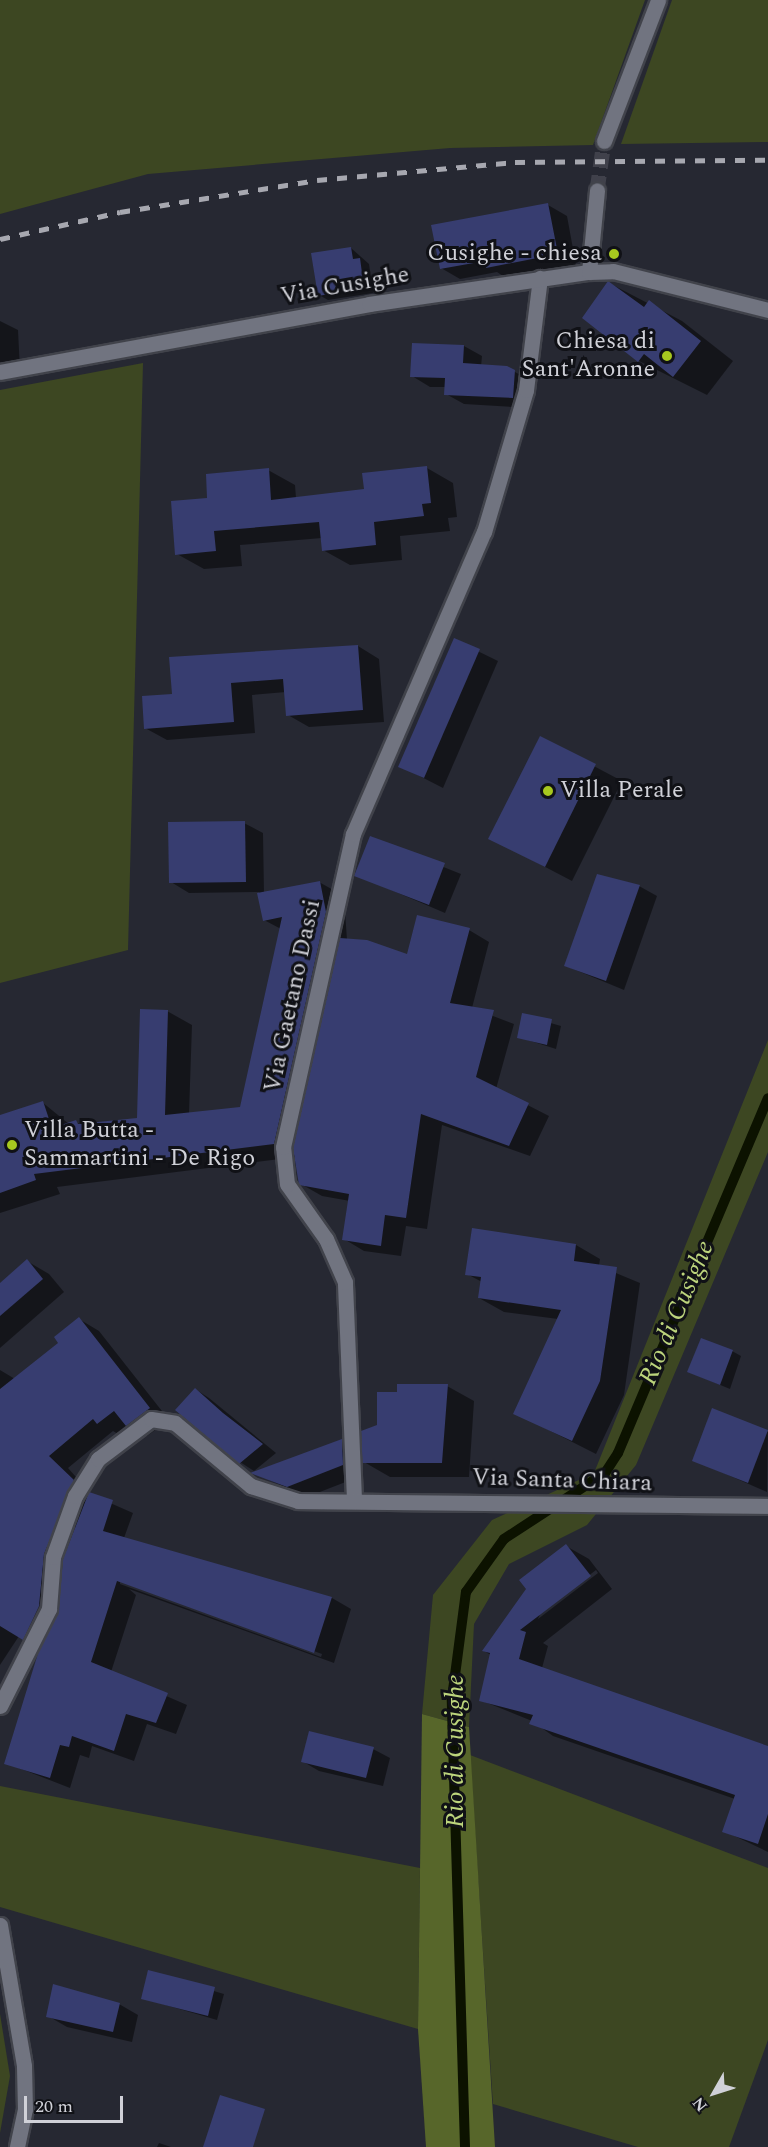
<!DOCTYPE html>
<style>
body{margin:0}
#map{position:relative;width:768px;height:2147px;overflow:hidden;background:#262832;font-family:Spectral,serif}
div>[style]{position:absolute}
.green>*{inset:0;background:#3d4722}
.forest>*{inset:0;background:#57662a}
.shadow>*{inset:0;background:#0007}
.stream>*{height:10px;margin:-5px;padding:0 5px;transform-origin:5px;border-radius:5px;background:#0c1200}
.building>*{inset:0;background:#373d70}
.street-tunnel>*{height:15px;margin-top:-7.5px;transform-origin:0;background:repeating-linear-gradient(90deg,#40414b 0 15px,transparent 0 23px)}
.roads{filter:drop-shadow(2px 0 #41434b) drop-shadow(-2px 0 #41434b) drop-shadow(0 2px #41434b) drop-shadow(0 -2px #41434b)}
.street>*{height:15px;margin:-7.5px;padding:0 7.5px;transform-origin:7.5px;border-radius:7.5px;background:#717480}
.secondary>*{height:15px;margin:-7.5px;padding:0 7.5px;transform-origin:7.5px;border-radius:7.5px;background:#717480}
.rail>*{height:4.5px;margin-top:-2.25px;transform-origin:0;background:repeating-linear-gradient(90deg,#a7a8b0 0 10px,transparent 0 20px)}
.dots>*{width:16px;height:16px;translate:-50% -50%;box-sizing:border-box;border:3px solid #101116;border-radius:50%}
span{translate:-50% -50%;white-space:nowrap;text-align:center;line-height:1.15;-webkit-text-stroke:6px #101116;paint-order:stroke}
.poi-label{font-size:24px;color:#d0d1d8}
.right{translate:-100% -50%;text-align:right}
.left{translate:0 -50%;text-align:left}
.street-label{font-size:24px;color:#d0d1d8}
.water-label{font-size:26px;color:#bcd47c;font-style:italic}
.north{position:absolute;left:684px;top:2063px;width:60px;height:60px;-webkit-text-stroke:4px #101116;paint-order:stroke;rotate:231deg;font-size:16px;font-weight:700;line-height:24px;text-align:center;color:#d0d1d8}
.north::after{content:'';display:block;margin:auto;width:21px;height:27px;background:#d0d1d8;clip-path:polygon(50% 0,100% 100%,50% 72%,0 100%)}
.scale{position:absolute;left:24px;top:2096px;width:99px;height:27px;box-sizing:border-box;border:3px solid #d0d1d8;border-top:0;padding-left:8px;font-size:18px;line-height:21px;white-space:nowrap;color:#d0d1d8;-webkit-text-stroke:4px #101116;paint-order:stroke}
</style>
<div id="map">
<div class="green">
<div style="clip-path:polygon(0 0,645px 0,593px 145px,450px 148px,148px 174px,0 214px)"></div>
<div style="clip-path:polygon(672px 0,768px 0,768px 142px,621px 144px)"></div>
<div style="clip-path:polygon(143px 363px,128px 950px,0 983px,0 390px)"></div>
<div style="clip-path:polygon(768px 1040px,768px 1152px,636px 1465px,587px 1525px,509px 1564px,474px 1624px,469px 1727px,422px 1714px,433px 1595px,492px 1520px,594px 1473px)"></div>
<div style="clip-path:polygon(470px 1755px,768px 1868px,768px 2040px,729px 2147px,638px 2147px,493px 2104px)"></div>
<div style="clip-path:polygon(0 1786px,420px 1868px,418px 2029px,0 1907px)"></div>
<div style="clip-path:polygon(0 2014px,10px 2076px,0 2133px)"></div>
</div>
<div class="forest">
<div style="clip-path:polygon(422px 1714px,469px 1727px,495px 2147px,426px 2147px,418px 2029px)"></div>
</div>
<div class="shadow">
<div style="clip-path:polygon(548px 205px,567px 216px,576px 265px,506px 278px,497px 272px,460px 279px,441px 268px)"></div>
<div style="clip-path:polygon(351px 248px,369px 264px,373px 293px,328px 300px,319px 295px)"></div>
<div style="clip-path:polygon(609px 283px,682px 321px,733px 361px,707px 395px,639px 361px)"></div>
<div style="clip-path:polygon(0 321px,18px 330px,20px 370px,0 377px)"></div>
<div style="clip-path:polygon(464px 346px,482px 356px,481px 367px,515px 372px,533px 382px,531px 408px,464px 404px,446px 394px,446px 387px,430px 387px,412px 376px)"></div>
<div style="clip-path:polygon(427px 468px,453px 483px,457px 517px,448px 518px,450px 531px,400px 536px,402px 560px,350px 565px,323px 550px,322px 538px,240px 545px,242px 566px,204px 569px,177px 554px,209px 499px,268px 470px,295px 485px,296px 498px,365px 491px)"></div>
<div style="clip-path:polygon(455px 640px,498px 661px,443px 788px,400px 766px)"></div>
<div style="clip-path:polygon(358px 646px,379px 659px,384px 722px,309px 727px,288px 715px,286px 692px,252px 695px,255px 733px,167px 740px,145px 728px,174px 696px)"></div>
<div style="clip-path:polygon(541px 738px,622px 781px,572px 881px,490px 838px)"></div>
<div style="clip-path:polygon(244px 823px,263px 833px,264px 893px,319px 882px,344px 896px,347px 940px,408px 956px,469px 930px,489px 942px,472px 1008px,514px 1024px,496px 1089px,549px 1116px,530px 1156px,442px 1125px,427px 1229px,406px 1226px,401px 1256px,364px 1251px,344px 1239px,350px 1201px,322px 1196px,301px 1184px,296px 1157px,57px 1187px,60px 1194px,0 1213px,0 1116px,42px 1102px,69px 1124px,138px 1120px,167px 1011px,192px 1025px,189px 1114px,242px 1109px,281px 929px,264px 920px,259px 892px,189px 893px,171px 882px)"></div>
<div style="clip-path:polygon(371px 838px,461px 874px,445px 913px,356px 875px)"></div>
<div style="clip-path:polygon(639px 886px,657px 896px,624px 990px,566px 966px)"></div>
<div style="clip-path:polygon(523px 1015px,561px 1026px,556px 1049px,518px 1037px)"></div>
<div style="clip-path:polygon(576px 1245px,600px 1259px,599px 1266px,640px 1283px,624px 1395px,596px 1454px,515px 1413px,558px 1319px,504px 1312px,479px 1298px,482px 1282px,467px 1274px)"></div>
<div style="clip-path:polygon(27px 1261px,49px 1274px,64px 1292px,0 1348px,0 1285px)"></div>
<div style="clip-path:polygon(evenodd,79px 1319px,99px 1331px,169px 1420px,147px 1436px,129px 1426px,118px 1434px,113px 1431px,68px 1468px,92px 1495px,133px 1513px,124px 1538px,332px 1598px,351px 1609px,334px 1663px,129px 1589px,136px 1595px,111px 1672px,187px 1705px,176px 1734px,147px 1724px,134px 1761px,92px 1746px,89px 1758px,80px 1755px,70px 1788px,6px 1763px,54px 1623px,76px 1528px,57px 1518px,0 1450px,0 1370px,15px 1379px,61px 1344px,79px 1319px,120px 1581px,322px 1654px,321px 1657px,120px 1584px,120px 1581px)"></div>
<div style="clip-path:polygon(732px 1351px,741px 1356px,730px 1389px,689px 1372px)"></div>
<div style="clip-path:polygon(447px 1386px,474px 1401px,469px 1477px,390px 1477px,364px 1462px,398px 1393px)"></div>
<div style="clip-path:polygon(195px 1389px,209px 1398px,276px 1453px,254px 1471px,240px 1462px)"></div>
<div style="clip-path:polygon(713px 1410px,768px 1432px,767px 1492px,694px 1460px)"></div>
<div style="clip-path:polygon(342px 1440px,360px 1451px,361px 1476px,307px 1497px,254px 1473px)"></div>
<div style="clip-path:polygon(0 1511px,59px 1554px,54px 1581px,37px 1608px,0 1583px)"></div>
<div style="clip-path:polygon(evenodd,566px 1546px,589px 1559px,612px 1589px,543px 1643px,548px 1646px,542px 1668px,768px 1747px,768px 1852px,724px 1831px,735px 1799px,553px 1736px,532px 1721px,480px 1700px,491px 1655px,484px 1651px,566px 1546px,596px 1570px,598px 1573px,538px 1619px,541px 1612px,596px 1570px)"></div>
<div style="clip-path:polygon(0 1625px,19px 1636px,0 1665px)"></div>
<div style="clip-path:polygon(373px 1749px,390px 1758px,383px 1786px,319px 1771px,302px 1761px)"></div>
<div style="clip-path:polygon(149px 1972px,224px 1994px,217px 2020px,142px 1998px)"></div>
<div style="clip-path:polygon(119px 2004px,138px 2015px,132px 2042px,67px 2027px,48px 2016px)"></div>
<div style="clip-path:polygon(159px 2143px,171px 2147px,157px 2147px)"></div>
</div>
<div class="stream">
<div style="left:465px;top:2147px;width:449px;rotate:-91.7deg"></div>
<div style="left:452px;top:1698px;width:107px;rotate:-82.5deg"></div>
<div style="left:466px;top:1592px;width:65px;rotate:-54.4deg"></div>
<div style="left:504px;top:1539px;width:121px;rotate:-33.2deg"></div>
<div style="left:605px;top:1473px;width:24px;rotate:-57deg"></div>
<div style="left:618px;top:1453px;width:385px;rotate:-67.1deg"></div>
</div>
<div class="building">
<div style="clip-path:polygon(548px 203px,558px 254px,486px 268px,485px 261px,440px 269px,431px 225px)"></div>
<div style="clip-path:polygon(351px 247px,353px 259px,360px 258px,364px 288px,318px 296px,311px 253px)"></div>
<div style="clip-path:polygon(608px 281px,644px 307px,649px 300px,701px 341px,673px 377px,644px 354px,638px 362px,582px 318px)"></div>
<div style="clip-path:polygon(412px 343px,464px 345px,463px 363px,507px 366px,515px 370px,513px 398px,444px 395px,445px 378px,410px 377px)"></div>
<div style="clip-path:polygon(427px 466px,431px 503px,422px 504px,424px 516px,374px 522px,376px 545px,322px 551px,319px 522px,214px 531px,216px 551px,175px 555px,171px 501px,207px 498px,206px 474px,269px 468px,271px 500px,364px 489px,362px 473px)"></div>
<div style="clip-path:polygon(454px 638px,480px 649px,424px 778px,398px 767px)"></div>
<div style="clip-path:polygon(358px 645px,363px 710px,286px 716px,283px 679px,231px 683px,234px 722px,144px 729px,142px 696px,172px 694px,169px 657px)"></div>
<div style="clip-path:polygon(540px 736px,596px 764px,545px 867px,488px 839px)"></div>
<div style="clip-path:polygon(245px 821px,246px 882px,169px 883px,168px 822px)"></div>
<div style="clip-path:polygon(370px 836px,445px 863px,429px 905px,354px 876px)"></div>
<div style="clip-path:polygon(597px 874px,640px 885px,606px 981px,564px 966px)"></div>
<div style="clip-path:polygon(320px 881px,326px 912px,274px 1144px,34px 1174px,36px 1180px,0 1193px,0 1115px,43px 1101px,52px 1128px,76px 1120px,78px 1124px,137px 1118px,140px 1009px,168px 1010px,165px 1115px,240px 1107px,282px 917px,263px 921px,257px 893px)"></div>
<div style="clip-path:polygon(417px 915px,470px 928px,450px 1003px,494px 1010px,476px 1077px,529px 1103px,509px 1146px,421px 1114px,406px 1218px,385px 1215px,381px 1246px,342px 1240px,349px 1194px,299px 1185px,293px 1148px,340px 938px,367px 940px,407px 954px)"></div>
<div style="clip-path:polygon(522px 1013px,552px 1019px,547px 1045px,517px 1038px)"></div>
<div style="clip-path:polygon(472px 1228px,576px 1244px,574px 1261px,617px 1267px,600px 1381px,572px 1441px,513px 1414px,561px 1310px,478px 1298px,481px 1277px,465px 1275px)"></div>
<div style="clip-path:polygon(27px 1259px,43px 1279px,0 1316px,0 1283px)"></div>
<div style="clip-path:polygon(79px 1317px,150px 1408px,126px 1426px,114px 1411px,97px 1424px,93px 1419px,49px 1456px,74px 1480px,44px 1554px,39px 1606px,23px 1640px,0 1626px,0 1389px,58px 1343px,54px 1337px)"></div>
<div style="clip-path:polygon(701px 1338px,733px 1350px,720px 1385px,687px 1372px)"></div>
<div style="clip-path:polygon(397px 1384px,448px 1384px,442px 1463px,362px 1463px,361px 1431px,377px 1425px,377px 1392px,397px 1392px)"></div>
<div style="clip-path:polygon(195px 1388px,223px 1413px,263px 1444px,239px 1464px,181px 1415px,175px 1410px)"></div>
<div style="clip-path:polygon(712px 1408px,768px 1430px,748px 1483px,692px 1461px)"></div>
<div style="clip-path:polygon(342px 1439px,343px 1465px,287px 1487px,250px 1473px)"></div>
<div style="clip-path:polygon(89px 1492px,113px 1500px,103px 1531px,332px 1597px,314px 1653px,117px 1581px,91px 1662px,168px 1693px,156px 1723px,126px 1714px,114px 1751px,72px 1736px,69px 1747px,60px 1745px,50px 1778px,4px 1764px,39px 1650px,58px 1613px,63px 1559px)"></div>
<div style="clip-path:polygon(566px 1544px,591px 1576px,520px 1630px,526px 1632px,519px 1659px,768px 1746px,768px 1814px,758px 1844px,722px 1832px,735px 1795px,529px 1724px,533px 1715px,479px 1701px,490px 1653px,482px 1651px,526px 1589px,519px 1580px)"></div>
<div style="clip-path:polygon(309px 1731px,374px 1747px,366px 1778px,301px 1762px)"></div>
<div style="clip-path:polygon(148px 1970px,215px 1987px,208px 2016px,141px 1999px)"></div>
<div style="clip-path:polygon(53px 1984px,120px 2003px,113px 2032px,46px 2017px)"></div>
<div style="clip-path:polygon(220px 2095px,265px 2109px,253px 2147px,203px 2147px)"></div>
</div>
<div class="street-tunnel">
<div style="left:597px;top:190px;width:49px;rotate:-81.9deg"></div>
</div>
<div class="roads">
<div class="street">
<div style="left:604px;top:141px;width:151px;rotate:-69deg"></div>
<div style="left:589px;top:272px;width:82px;rotate:-84.4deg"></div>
<div style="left:354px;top:1499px;width:217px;rotate:-92.4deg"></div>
<div style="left:345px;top:1282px;width:47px;rotate:-113.8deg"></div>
<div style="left:326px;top:1239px;width:67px;rotate:-125.3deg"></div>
<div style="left:287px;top:1184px;width:37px;rotate:-96deg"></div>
<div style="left:283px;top:1147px;width:321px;rotate:-77.4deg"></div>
<div style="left:353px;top:834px;width:329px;rotate:-66.6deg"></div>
<div style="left:484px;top:532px;width:148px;rotate:-73.5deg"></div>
<div style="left:526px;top:390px;width:113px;rotate:-82.9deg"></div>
<div style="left:0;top:1706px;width:109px;rotate:-63.2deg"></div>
<div style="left:49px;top:1609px;width:52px;rotate:-85.6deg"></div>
<div style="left:53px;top:1557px;width:65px;rotate:-70.2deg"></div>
<div style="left:75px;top:1496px;width:44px;rotate:-58.1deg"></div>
<div style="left:98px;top:1459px;width:66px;rotate:-37deg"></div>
<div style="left:151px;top:1419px;width:24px;rotate:9deg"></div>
<div style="left:175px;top:1423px;width:99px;rotate:39.7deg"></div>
<div style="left:251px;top:1486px;width:49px;rotate:17.7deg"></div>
<div style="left:298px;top:1501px;width:470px;rotate:0.6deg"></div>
<div style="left:0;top:1925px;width:143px;rotate:80.3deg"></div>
<div style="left:24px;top:2066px;width:43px;rotate:88.7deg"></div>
<div style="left:25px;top:2109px;width:39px;rotate:102deg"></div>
</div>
<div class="secondary">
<div style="left:0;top:372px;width:375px;rotate:-10.4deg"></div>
<div style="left:369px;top:304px;width:222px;rotate:-8.3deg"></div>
<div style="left:589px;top:272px;width:24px;rotate:-2deg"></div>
<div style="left:613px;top:271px;width:160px;rotate:14.1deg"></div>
</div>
</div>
<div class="rail">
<div style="left:0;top:239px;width:123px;rotate:-12.7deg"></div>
<div style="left:120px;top:212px;width:200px;rotate:-9.2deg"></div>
<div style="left:317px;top:180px;width:199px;rotate:-5.2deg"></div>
<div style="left:515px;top:162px;width:253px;rotate:-0.5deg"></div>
</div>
<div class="dots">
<div style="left:614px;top:254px;background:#a7c81f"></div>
<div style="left:667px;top:356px;background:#a7c81f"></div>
<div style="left:548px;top:791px;background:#a7c81f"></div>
<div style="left:12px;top:1145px;background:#a7c81f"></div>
</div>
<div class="poi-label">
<span class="right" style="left:602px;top:254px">Cusighe - chiesa</span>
<span class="right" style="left:655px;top:356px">Chiesa di<br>Sant'Aronne</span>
<span class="left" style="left:560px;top:791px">Villa Perale</span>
<span class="left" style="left:24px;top:1145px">Villa Butta -<br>Sammartini - De Rigo</span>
</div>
<div class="street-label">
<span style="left:345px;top:286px;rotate:-10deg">Via Cusighe</span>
<span style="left:293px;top:996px;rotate:-78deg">Via Gaetano Dassi</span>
<span style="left:562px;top:1481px;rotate:2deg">Via Santa Chiara</span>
</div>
<div class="water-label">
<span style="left:677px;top:1313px;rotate:-67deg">Rio di Cusighe</span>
<span style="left:456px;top:1751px;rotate:-90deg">Rio di Cusighe</span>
</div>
<div class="north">N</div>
<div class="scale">20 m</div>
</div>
